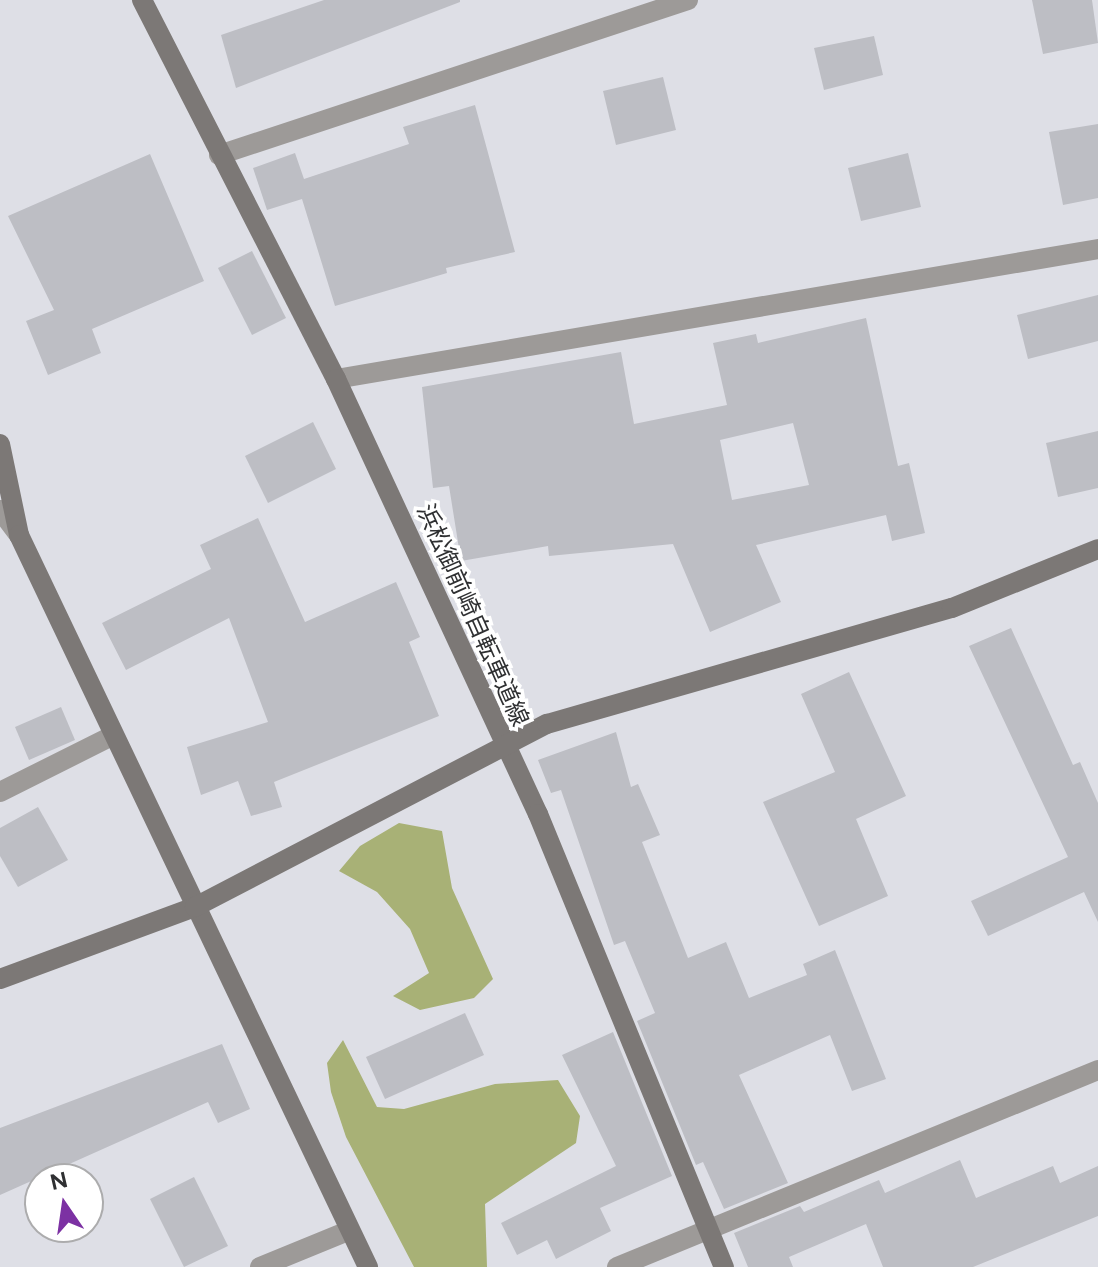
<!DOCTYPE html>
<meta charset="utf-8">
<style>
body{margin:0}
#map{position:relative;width:1098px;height:1267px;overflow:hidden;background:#dedfe6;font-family:Figtree,"Noto Sans JP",sans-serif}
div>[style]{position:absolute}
.forest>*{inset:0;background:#a8b176}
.building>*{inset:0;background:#bdbec4}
.street>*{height:20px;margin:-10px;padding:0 10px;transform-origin:10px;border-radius:10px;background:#9d9a98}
.secondary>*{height:20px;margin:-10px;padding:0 10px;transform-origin:10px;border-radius:10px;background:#7c7876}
span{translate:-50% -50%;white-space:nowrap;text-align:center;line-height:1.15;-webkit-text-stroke:7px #fff;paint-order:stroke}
.street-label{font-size:24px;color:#2f3032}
.north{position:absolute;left:24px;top:1163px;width:80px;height:80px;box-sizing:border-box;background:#fff;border:2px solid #acacad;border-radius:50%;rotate:347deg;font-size:22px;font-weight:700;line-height:32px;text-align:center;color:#2f3032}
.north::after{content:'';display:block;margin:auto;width:28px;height:36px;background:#7c31a3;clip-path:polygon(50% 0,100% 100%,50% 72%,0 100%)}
</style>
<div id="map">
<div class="forest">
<div style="clip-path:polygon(399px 823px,442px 831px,452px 888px,493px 979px,474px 998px,420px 1010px,393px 996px,429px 973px,410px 929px,377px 892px,339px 871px,360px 846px)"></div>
<div style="clip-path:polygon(343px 1040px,377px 1107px,404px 1109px,495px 1084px,558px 1080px,580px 1116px,576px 1143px,485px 1204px,487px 1267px,414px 1267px,346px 1137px,331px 1092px,327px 1063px)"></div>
</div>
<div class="building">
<div style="clip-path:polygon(324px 0,460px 0,460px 2px,236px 88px,221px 35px)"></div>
<div style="clip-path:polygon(1032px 0,1092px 0,1098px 43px,1043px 54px)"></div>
<div style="clip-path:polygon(874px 36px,883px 75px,824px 90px,814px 48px)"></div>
<div style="clip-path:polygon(663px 77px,676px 130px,616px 145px,603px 91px)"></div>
<div style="clip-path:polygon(475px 105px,515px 252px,446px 268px,447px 273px,335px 306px,302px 199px,267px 210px,253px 168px,295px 153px,304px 179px,409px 144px,403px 127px)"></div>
<div style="clip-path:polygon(1098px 124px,1098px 198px,1063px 205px,1049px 132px)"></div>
<div style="clip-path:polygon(908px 153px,921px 207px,861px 221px,848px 168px)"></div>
<div style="clip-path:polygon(150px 154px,204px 281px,92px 329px,101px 353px,48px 375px,26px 321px,54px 310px,8px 216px)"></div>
<div style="clip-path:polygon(252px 251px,286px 318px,252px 335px,218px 268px)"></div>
<div style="clip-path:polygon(1098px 295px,1098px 341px,1028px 359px,1017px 315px)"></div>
<div style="clip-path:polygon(evenodd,866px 318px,898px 466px,909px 463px,925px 533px,892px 541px,886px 515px,756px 545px,781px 602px,710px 632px,673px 544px,549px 556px,548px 546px,461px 561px,449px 486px,433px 488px,422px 387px,621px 352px,634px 424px,727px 405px,713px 343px,756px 334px,758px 343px,866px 318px,793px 423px,809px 485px,732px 500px,720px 440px,793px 423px)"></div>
<div style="clip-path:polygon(313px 422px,336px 469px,268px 503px,245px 456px)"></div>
<div style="clip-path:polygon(1098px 431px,1098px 488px,1058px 497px,1046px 443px)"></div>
<div style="clip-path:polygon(258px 518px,305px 622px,396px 582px,420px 637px,409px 642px,439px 716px,274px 782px,282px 807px,251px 816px,238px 781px,201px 795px,187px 747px,268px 722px,229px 618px,126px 670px,102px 623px,211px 569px,200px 545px)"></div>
<div style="clip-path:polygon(1011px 628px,1073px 765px,1080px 762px,1098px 803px,1098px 922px,1084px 892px,988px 936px,971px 901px,1068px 857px,969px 646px)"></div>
<div style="clip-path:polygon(849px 672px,906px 796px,856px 819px,888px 896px,819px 926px,763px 802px,835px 772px,801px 694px)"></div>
<div style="clip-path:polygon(61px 707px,75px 740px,29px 760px,15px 727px)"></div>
<div style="clip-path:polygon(616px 732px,631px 787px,638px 784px,660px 835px,642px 842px,688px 958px,726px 942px,749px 998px,807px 975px,803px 964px,835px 950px,886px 1079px,852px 1091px,830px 1035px,739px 1075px,788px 1183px,724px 1209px,703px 1162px,696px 1165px,637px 1021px,655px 1013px,625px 941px,614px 945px,561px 790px,551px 793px,538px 760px)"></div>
<div style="clip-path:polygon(38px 807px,68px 860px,18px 887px,0 856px,0 828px)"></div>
<div style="clip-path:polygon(465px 1013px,484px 1055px,385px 1099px,366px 1057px)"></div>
<div style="clip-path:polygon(613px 1032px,672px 1176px,600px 1208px,611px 1231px,556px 1259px,547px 1240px,517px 1255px,501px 1223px,616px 1166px,562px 1055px)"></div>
<div style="clip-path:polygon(222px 1044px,250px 1109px,218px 1123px,208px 1102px,0 1195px,0 1128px)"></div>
<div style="clip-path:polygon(960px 1160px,976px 1198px,1053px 1166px,1060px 1183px,1098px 1166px,1098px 1216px,973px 1267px,883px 1267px,866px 1224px,789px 1257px,793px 1267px,748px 1267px,734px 1233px,800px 1206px,804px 1212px,879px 1180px,885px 1193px)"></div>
<div style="clip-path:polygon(194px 1177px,228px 1246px,184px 1267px,150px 1199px)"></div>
</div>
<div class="street">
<div style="left:219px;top:155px;width:494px;rotate:-18.3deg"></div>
<div style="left:336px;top:379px;width:773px;rotate:-9.68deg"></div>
<div style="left:0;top:510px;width:31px;rotate:53deg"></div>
<div style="left:0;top:792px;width:127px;rotate:-26.6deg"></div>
<div style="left:260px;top:1267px;width:97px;rotate:-22.3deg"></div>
<div style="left:617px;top:1267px;width:520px;rotate:-22.27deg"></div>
</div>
<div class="secondary">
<div style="left:142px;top:0;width:426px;rotate:62.9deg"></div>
<div style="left:336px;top:379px;width:480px;rotate:65.1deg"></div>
<div style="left:538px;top:814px;width:490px;rotate:67.7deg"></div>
<div style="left:0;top:444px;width:93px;rotate:78.2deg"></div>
<div style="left:19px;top:535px;width:811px;rotate:64.51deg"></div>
<div style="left:0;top:979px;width:208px;rotate:-20.3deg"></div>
<div style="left:195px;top:907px;width:397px;rotate:-27.5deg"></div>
<div style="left:547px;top:724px;width:421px;rotate:-16deg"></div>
<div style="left:952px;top:608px;width:157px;rotate:-22deg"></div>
</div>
<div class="street-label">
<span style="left:473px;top:615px;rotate:66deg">浜松御前崎自転車道線</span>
</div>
<div class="north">N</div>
</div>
